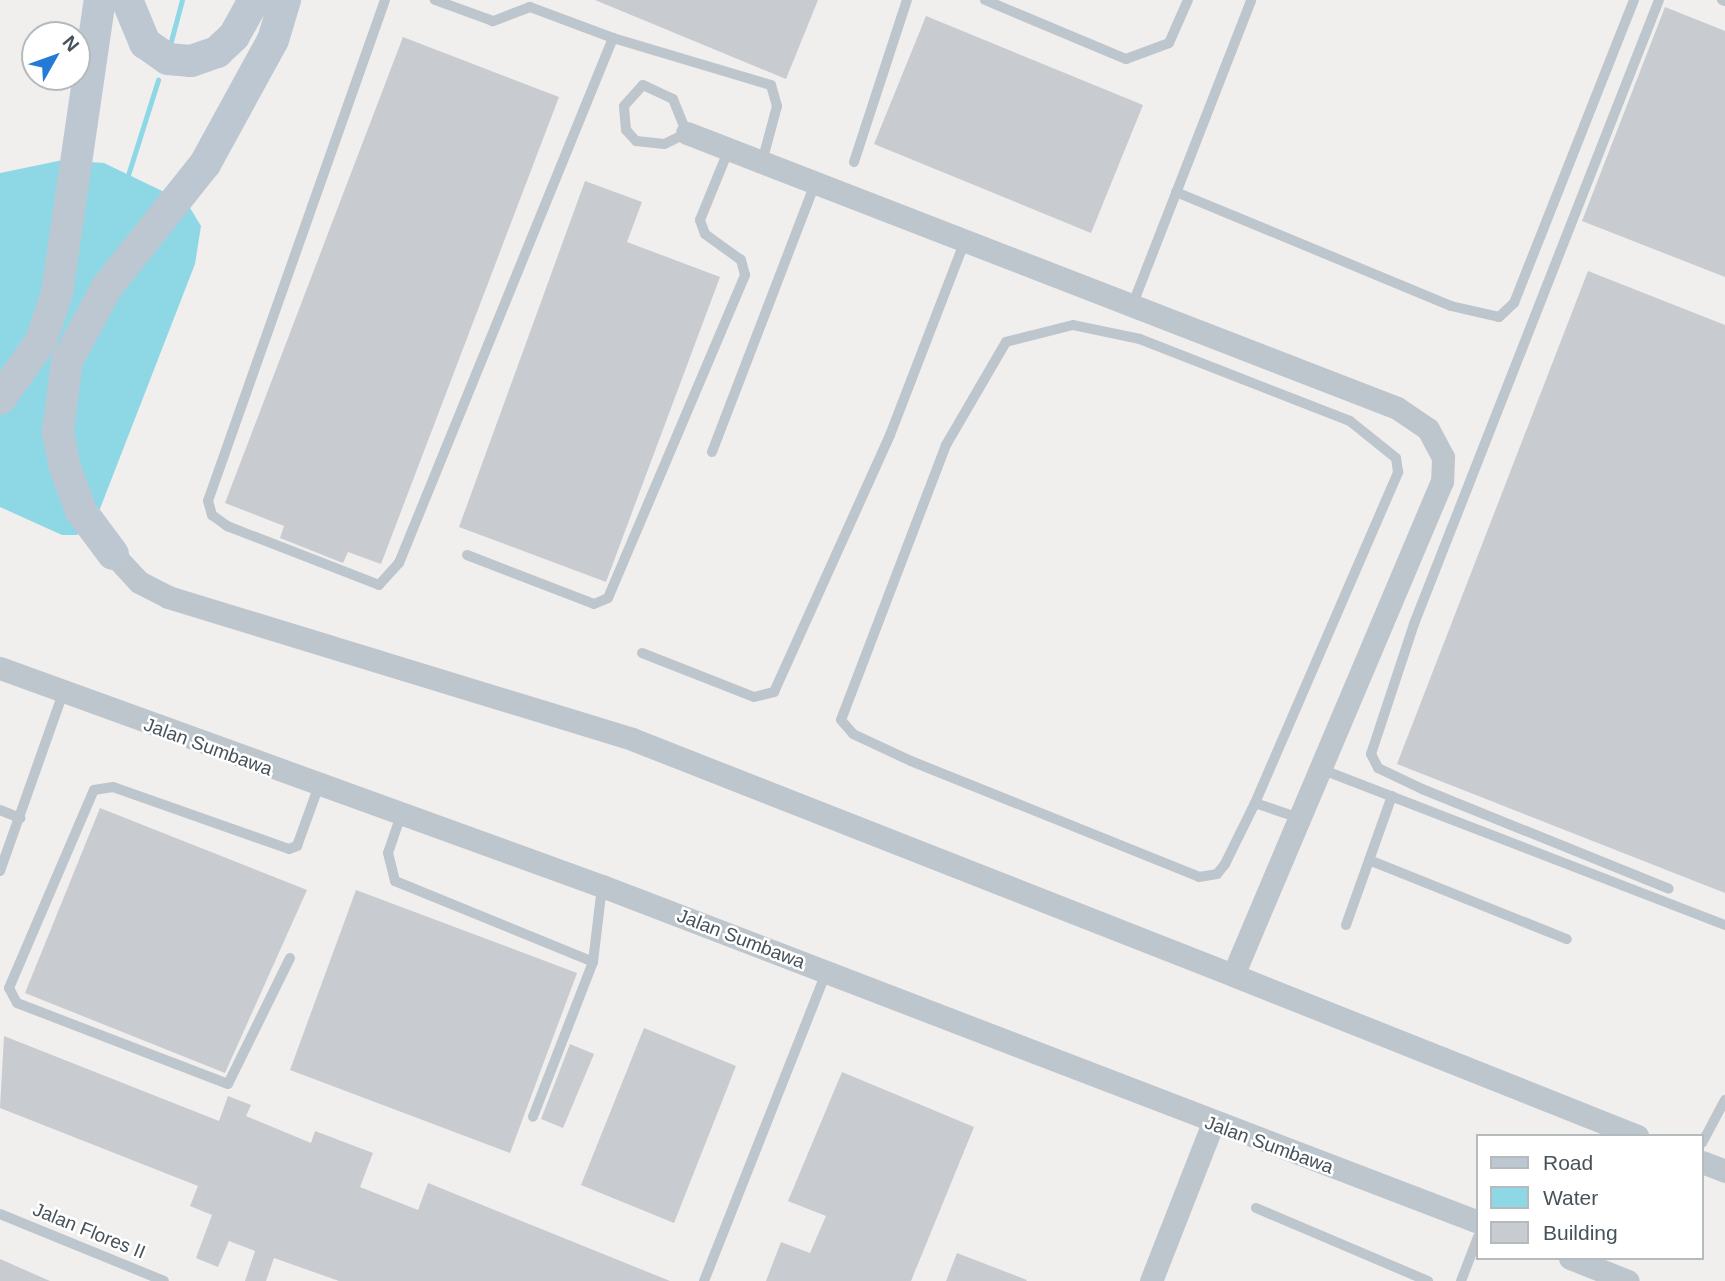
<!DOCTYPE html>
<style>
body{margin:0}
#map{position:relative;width:1725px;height:1281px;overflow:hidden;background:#f1eeee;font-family:Helvetica,sans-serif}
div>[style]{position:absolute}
.water>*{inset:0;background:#8ed8e6}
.stream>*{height:5px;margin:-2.5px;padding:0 2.5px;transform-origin:2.5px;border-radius:2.5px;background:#8ed8e6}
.building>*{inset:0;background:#c8cbd0}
.lane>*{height:10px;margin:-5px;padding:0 5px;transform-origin:5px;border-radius:5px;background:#bdc6cc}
.street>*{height:23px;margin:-11.5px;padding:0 11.5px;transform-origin:11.5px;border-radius:11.5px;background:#bdc6cc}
.secondary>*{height:32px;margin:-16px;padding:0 16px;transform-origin:16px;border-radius:16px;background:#bdc7d1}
span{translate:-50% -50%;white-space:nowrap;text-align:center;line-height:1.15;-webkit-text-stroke:5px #fff;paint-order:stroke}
.street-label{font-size:19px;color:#47525a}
.legend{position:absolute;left:1476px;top:1134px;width:228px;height:126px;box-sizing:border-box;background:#fff;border:2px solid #b5babd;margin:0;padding:9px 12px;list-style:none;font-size:21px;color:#47525a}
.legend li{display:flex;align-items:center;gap:14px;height:35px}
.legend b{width:35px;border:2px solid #b5babd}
.north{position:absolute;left:21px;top:21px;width:70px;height:70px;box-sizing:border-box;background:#fff;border:2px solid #b5babd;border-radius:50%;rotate:50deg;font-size:19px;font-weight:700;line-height:28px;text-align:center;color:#47525a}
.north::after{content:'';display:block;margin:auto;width:24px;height:32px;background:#247ad5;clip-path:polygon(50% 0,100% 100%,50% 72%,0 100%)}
</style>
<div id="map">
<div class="water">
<div style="clip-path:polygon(63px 160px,104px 163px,187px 203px,201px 226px,195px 264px,96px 519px,77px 535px,62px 535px,0 507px,0 173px)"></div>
</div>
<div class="stream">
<div style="left:171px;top:41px;width:42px;rotate:-75deg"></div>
<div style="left:128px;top:175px;width:100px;rotate:-72.5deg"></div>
</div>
<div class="building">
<div style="clip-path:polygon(595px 0,818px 0,786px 79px)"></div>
<div style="clip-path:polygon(1665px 7px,1725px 31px,1725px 277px,1582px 221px)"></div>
<div style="clip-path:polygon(926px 16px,1143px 105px,1091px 233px,874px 144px)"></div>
<div style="clip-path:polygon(403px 37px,559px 97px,381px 564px,348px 552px,343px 563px,280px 538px,284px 526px,225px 503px)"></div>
<div style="clip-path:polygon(585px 181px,642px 202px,627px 242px,720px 277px,606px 582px,459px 527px)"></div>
<div style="clip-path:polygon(1588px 271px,1725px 325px,1725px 893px,1397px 764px)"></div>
<div style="clip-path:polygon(100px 808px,307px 890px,225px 1073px,25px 993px)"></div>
<div style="clip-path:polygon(356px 890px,577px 973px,510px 1153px,290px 1070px)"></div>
<div style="clip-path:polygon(644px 1028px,736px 1066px,674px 1223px,581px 1185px)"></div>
<div style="clip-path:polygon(4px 1036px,219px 1121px,228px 1096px,251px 1105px,246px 1116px,311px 1143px,315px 1131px,373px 1153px,360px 1187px,418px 1210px,428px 1183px,670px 1281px,339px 1281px,274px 1258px,266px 1281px,245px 1281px,255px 1251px,229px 1241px,218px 1267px,196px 1258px,212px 1215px,190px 1206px,198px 1186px,0 1108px)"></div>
<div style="clip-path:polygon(570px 1044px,594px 1054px,563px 1128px,541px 1119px)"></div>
<div style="clip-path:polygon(842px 1072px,974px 1127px,911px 1281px,766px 1281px,781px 1242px,810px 1253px,826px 1216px,788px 1201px)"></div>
<div style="clip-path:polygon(957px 1253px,1027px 1280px,1026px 1281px,946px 1281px)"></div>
<div style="clip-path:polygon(0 1259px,50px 1281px,0 1281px)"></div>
</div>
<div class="lane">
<div style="left:385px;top:0;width:531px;rotate:109.46deg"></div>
<div style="left:208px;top:501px;width:15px;rotate:74deg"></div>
<div style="left:212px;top:515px;width:19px;rotate:36deg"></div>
<div style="left:227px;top:526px;width:163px;rotate:21.2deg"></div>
<div style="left:379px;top:585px;width:30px;rotate:-48deg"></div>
<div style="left:399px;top:563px;width:567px;rotate:-67.82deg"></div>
<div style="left:613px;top:38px;width:89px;rotate:-159.5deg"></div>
<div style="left:530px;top:7px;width:40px;rotate:159deg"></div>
<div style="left:493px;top:21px;width:62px;rotate:-160.1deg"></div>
<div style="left:985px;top:0;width:153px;rotate:22.7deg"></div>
<div style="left:1126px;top:59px;width:46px;rotate:-20.4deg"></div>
<div style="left:1169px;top:43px;width:47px;rotate:-66.2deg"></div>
<div style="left:1659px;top:0;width:670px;rotate:111.44deg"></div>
<div style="left:1414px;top:624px;width:137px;rotate:108.3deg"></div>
<div style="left:1371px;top:754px;width:16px;rotate:63deg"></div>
<div style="left:1378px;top:768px;width:49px;rotate:25.5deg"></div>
<div style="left:1422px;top:789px;width:266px;rotate:22deg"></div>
<div style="left:1722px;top:0;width:3px;rotate:18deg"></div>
<div style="left:613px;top:38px;width:165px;rotate:16.6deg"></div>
<div style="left:771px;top:85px;width:22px;rotate:74deg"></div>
<div style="left:777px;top:106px;width:58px;rotate:105deg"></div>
<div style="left:643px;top:85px;width:33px;rotate:25deg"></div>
<div style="left:673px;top:99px;width:37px;rotate:68deg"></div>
<div style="left:687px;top:133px;width:25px;rotate:154deg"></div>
<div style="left:664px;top:144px;width:28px;rotate:-174deg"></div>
<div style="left:636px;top:141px;width:15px;rotate:-132deg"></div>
<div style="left:626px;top:130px;width:24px;rotate:-95deg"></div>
<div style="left:624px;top:106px;width:28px;rotate:-48deg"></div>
<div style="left:854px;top:162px;width:170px;rotate:-71.9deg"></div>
<div style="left:1176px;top:192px;width:298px;rotate:22.5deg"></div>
<div style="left:1451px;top:306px;width:49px;rotate:12.9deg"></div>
<div style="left:1499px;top:317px;width:21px;rotate:-43deg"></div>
<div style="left:1514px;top:303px;width:326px;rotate:-68.4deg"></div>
<div style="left:1132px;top:306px;width:328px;rotate:-68.7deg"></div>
<div style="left:712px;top:452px;width:288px;rotate:-69deg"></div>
<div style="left:467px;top:555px;width:136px;rotate:21.1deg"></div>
<div style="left:594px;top:604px;width:15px;rotate:-23deg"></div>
<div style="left:608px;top:598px;width:351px;rotate:-67deg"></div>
<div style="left:745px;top:275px;width:16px;rotate:-105deg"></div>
<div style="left:741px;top:260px;width:44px;rotate:-144.2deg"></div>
<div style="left:705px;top:234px;width:15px;rotate:-110deg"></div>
<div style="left:700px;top:220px;width:77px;rotate:-67.8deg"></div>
<div style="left:642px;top:653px;width:120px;rotate:21.4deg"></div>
<div style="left:754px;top:697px;width:21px;rotate:-14deg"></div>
<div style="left:774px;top:692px;width:282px;rotate:-65.7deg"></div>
<div style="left:890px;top:435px;width:208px;rotate:-68.9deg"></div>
<div style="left:1318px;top:768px;width:436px;rotate:21.1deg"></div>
<div style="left:1255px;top:803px;width:361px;rotate:-66.6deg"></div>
<div style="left:1398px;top:472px;width:14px;rotate:-98deg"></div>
<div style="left:1396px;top:458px;width:59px;rotate:-141.2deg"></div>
<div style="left:1350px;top:421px;width:225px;rotate:-158.7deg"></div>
<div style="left:1140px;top:339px;width:68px;rotate:-168.2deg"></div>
<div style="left:1073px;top:325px;width:69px;rotate:165.8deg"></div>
<div style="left:1006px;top:342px;width:119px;rotate:120.2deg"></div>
<div style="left:946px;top:445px;width:294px;rotate:110.9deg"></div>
<div style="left:841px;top:720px;width:18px;rotate:49deg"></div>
<div style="left:853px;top:734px;width:64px;rotate:25deg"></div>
<div style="left:911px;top:761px;width:310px;rotate:21.9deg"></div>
<div style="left:1199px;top:877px;width:18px;rotate:-9deg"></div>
<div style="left:1217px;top:874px;width:13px;rotate:-51deg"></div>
<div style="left:1225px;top:864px;width:68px;rotate:-63.8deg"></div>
<div style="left:1255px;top:803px;width:46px;rotate:18.8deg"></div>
<div style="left:0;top:810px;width:22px;rotate:22deg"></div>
<div style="left:401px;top:815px;width:40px;rotate:108.9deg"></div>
<div style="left:388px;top:853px;width:29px;rotate:76deg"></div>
<div style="left:395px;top:881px;width:214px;rotate:22.2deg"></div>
<div style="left:593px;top:962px;width:166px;rotate:111.2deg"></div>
<div style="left:1369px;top:860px;width:213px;rotate:21.8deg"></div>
<div style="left:0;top:871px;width:189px;rotate:-70.5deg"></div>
<div style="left:1346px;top:925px;width:137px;rotate:-70.4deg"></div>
<div style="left:290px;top:958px;width:140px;rotate:116.2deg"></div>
<div style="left:228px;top:1084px;width:226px;rotate:-159deg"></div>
<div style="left:17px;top:1003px;width:17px;rotate:-118deg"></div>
<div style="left:9px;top:988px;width:215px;rotate:-66.8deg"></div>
<div style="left:94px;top:790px;width:19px;rotate:-9deg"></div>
<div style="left:113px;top:787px;width:187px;rotate:19.4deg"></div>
<div style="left:289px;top:849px;width:9px;rotate:-21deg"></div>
<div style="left:297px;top:846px;width:62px;rotate:-70.1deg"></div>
<div style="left:593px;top:962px;width:77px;rotate:-83.2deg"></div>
<div style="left:1702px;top:1143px;width:49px;rotate:-61.9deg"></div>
<div style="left:1256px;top:1208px;width:187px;rotate:23deg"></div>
<div style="left:0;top:1214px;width:177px;rotate:22.2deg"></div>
<div style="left:704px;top:1281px;width:334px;rotate:-68.4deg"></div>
<div style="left:1461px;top:1281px;width:47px;rotate:-68.9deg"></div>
</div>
<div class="street">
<div style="left:687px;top:133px;width:761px;rotate:21.17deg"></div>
<div style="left:1397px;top:408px;width:37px;rotate:34deg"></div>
<div style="left:1428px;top:429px;width:32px;rotate:62deg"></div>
<div style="left:1443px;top:457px;width:24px;rotate:92deg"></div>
<div style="left:1442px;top:481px;width:536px;rotate:112.93deg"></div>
<div style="left:1233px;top:975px;width:435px;rotate:21.7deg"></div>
<div style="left:113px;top:554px;width:38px;rotate:47deg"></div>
<div style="left:139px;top:582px;width:33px;rotate:27deg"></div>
<div style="left:168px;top:597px;width:485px;rotate:17deg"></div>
<div style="left:632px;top:739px;width:646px;rotate:21.44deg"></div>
<div style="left:0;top:668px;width:640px;rotate:19.91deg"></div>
<div style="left:602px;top:886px;width:938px;rotate:20.98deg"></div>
<div style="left:1702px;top:1162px;width:25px;rotate:21deg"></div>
<div style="left:1570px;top:1258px;width:62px;rotate:21.6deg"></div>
<div style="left:1151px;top:1281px;width:168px;rotate:-68.6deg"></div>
</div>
<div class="secondary">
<div style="left:127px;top:0;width:47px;rotate:67.3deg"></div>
<div style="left:145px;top:43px;width:28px;rotate:35deg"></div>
<div style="left:168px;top:59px;width:23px;rotate:5deg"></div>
<div style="left:191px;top:61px;width:28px;rotate:-19deg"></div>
<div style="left:217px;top:52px;width:23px;rotate:-43deg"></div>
<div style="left:234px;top:36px;width:41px;rotate:-60.9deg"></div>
<div style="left:0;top:399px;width:71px;rotate:-54.7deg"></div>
<div style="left:41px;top:341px;width:51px;rotate:-71.6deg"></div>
<div style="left:57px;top:293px;width:296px;rotate:-81.7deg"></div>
<div style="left:113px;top:554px;width:54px;rotate:-126.7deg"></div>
<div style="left:81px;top:511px;width:46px;rotate:-110.4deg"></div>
<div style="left:65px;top:468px;width:38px;rotate:-101deg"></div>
<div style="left:58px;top:431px;width:71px;rotate:-82.7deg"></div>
<div style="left:67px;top:361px;width:84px;rotate:-61.6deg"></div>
<div style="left:107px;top:287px;width:157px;rotate:-51.5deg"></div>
<div style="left:205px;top:164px;width:141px;rotate:-61.3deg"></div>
<div style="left:273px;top:40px;width:42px;rotate:-73.3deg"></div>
</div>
<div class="street-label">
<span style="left:208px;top:747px;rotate:20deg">Jalan Sumbawa</span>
<span style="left:741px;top:939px;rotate:21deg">Jalan Sumbawa</span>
<span style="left:1269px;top:1145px;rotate:20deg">Jalan Sumbawa</span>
<span style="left:89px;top:1231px;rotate:22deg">Jalan Flores II</span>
</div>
<ul class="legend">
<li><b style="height:9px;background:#bdc7d1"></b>Road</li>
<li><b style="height:19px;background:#8ed8e6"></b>Water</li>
<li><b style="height:19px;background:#c8cbd0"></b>Building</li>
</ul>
<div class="north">N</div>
</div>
